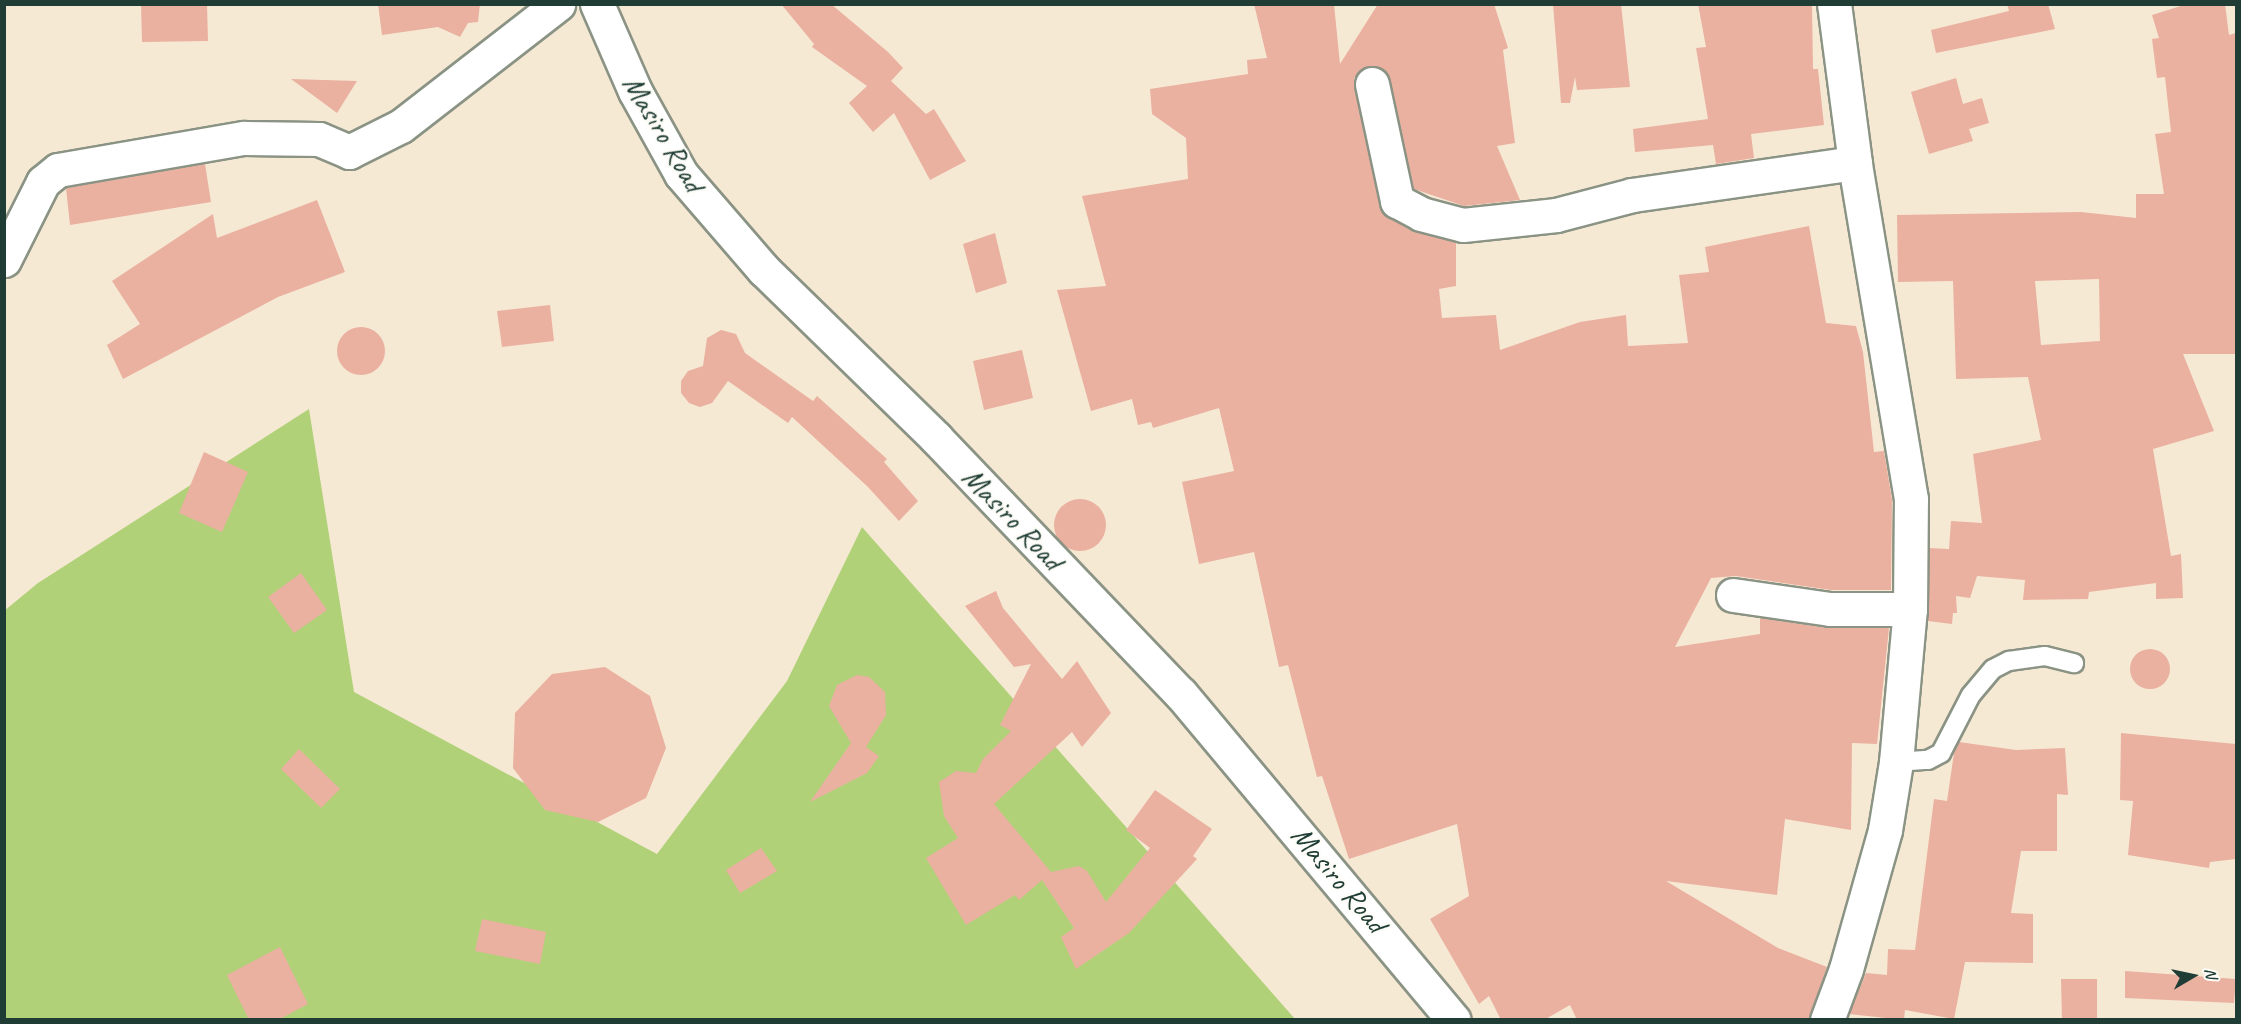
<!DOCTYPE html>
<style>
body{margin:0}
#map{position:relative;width:2241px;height:1024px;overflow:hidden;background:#f6e9d4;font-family:Caveat,sans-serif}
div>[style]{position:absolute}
.green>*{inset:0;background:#b1d179}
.building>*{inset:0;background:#eab0a0}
.round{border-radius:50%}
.roads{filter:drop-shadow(2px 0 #8a9384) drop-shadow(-2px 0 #8a9384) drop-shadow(0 2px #8a9384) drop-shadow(0 -2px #8a9384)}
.service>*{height:18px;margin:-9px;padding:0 9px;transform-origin:9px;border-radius:9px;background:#fff}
.minor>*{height:33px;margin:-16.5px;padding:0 16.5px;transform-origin:16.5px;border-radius:16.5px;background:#fff}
.secondary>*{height:33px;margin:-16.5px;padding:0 16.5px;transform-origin:16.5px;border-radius:16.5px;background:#fff}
span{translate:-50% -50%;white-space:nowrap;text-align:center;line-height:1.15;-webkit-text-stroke:4.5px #fdfcf7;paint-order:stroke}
.street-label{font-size:30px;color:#1f3d34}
.frame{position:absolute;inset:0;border:6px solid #1f3d34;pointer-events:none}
.north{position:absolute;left:2163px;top:946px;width:60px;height:60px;-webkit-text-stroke:4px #fdfcf7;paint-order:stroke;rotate:81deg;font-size:16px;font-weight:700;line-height:24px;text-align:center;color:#1f3d34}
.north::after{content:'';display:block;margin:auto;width:21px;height:27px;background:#1f3d34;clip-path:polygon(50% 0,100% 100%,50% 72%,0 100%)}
</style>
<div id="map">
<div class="green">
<div style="clip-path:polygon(309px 409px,354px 692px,657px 854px,787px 681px,862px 527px,1295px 1019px,5px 1019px,4px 611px,38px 583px)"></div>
</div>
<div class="building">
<div style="clip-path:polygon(141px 4px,207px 4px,208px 41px,142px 42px)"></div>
<div style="clip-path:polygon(378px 4px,480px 4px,478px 22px,468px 23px,460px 37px,438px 27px,382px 35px)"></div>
<div style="clip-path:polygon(781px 4px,831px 4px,888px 52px,903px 68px,891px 81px,926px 114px,934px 109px,966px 161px,930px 180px,894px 113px,873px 132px,849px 103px,867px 86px,812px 47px,814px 44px)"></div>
<div style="clip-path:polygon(1254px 4px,1334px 4px,1340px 64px,1378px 4px,1494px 4px,1508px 48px,1503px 50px,1515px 143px,1497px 146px,1520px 200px,1464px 206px,1414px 189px,1386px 72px,1368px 66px,1354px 78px,1354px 87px,1382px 212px,1412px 231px,1456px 242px,1456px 286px,1439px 289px,1442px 318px,1496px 315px,1500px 350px,1580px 322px,1626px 315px,1628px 346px,1688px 343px,1679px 275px,1709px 272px,1705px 247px,1809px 226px,1826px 323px,1856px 326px,1863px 352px,1874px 452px,1884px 451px,1892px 500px,1891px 590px,1831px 590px,1736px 576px,1711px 578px,1675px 647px,1760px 634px,1760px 618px,1827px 628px,1889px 628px,1877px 744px,1852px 743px,1851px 830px,1785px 819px,1777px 895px,1666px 881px,1778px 948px,1827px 967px,1809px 1020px,1577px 1020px,1570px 1005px,1544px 1020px,1501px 1020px,1489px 996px,1479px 1004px,1430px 919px,1469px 896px,1457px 824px,1349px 859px,1322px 776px,1317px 777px,1288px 665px,1279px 667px,1254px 552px,1199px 564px,1182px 482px,1234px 471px,1219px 408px,1153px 428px,1151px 422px,1138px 425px,1132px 399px,1091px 411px,1057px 290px,1106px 286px,1082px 196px,1188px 179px,1186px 138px,1152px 114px,1150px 89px,1248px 74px,1247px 60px,1267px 58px)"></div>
<div style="clip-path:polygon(1553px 4px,1621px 4px,1630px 87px,1577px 90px,1575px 77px,1570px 103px,1561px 103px)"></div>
<div style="clip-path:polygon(1698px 4px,1812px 4px,1813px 69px,1818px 69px,1824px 125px,1751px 134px,1754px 158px,1716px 164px,1713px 145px,1635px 152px,1633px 129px,1708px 119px,1696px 48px,1706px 47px)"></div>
<div style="clip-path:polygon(2007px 4px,2048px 4px,2055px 29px,1936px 53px,1931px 30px,2009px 11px)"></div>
<div style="clip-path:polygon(evenodd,2187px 4px,2225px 4px,2229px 35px,2236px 33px,2236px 354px,2183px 354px,2214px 431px,2153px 449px,2171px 556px,2181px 554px,2183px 598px,2156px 599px,2156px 583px,2089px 592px,2088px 599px,2023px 600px,2025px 580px,1977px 576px,1970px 598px,1956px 596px,1957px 613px,1953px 613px,1952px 624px,1928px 621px,1929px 548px,1949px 549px,1951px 521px,1982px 523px,1973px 454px,2041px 440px,2028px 377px,1956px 379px,1953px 281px,1898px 282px,1897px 215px,2081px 212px,2136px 218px,2136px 194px,2164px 194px,2155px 134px,2171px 132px,2165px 77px,2157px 78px,2152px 39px,2159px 38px,2152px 15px,2187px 4px,2099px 279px,2100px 341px,2041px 345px,2035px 281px,2099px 279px)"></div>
<div style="clip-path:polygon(1956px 78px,1963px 104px,1982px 98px,1989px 123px,1969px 129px,1973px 141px,1929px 154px,1911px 92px)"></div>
<div style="clip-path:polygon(291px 79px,357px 81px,337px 113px)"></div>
<div style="clip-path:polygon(205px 164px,211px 202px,70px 225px,66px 188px)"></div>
<div style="clip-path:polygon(317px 200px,345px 272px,278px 297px,123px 379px,107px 345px,140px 324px,112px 281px,213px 214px,217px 238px)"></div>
<div style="clip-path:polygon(995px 233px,1007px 283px,976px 293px,963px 244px)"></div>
<div style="clip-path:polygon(550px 305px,554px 341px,502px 347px,497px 311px)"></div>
<div class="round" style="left:337px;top:327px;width:48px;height:48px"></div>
<div style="clip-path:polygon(721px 330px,736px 334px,745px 353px,813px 401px,817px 396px,887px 459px,884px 462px,918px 501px,899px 521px,868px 487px,792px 417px,788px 423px,728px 381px,712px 403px,700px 407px,689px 403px,681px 393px,681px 381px,688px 371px,703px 366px,707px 338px)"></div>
<div style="clip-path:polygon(1022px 350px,1033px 398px,984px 410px,973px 361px)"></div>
<div style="clip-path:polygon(204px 452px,248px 472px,222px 532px,179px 513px)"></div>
<div class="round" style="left:1054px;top:499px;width:52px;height:52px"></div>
<div style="clip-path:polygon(301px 573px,327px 610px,294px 633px,268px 597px)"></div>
<div style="clip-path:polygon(996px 591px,1003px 608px,1062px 679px,1077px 661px,1111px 713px,1082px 747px,1072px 732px,994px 804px,1051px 872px,1079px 866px,1087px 871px,1106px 902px,1150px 848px,1126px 830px,1155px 790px,1212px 829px,1193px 856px,1197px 859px,1129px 933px,1076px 969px,1061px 937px,1074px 928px,1042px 880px,1019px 900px,1015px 895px,966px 925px,926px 858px,958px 838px,944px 816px,939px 782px,956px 771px,976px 773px,983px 759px,1011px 731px,1000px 725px,1031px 664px,1014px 667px,965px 606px)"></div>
<div class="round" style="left:2130px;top:649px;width:40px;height:40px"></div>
<div style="clip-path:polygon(605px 667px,650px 696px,666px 748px,646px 798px,598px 822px,545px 810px,513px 768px,515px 713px,552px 674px)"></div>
<div style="clip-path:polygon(857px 675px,869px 677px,885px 692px,886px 715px,866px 747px,879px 756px,867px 773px,810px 802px,851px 743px,829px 706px,837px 685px)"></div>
<div style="clip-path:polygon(2121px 733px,2236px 744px,2236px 859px,2210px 862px,2209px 868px,2128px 855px,2133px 801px,2120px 800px)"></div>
<div style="clip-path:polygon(1959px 742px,2016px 750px,2065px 748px,2068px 795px,2057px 794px,2057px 851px,2021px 851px,2011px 913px,2033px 914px,2033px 963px,1965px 962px,1954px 1019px,1905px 1010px,1904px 1020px,1849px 1014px,1866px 973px,1887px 975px,1888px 949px,1915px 950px,1934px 799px,1947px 801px,1954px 753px)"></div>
<div style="clip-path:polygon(299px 749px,340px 789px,321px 808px,281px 769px)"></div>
<div style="clip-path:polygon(761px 848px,777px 871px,740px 893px,726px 870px)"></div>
<div style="clip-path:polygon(482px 919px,546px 932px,540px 964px,475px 951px)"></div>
<div style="clip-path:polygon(280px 947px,308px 1004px,278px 1020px,249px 1020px,227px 975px)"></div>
<div style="clip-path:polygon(2125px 971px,2236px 979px,2234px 1003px,2125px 998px)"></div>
<div style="clip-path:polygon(2061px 979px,2097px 979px,2097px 1020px,2062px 1020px)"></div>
</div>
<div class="roads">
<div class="service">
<div style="left:1896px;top:762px;width:32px;rotate:-4deg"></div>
<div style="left:1928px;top:760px;width:15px;rotate:-28deg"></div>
<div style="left:1941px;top:753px;width:65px;rotate:-62.7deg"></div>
<div style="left:1971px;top:695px;width:34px;rotate:-50deg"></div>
<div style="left:1993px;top:669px;width:18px;rotate:-27deg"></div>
<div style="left:2009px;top:661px;width:36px;rotate:-8deg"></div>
<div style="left:2045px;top:656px;width:30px;rotate:14deg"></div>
</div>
<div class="minor">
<div style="left:1372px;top:84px;width:120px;rotate:77.9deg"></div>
<div style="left:1397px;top:201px;width:27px;rotate:28deg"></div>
<div style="left:1421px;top:214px;width:43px;rotate:14.7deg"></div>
<div style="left:1463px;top:225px;width:94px;rotate:-6.1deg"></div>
<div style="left:1556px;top:215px;width:79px;rotate:-14.7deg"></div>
<div style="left:1632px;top:195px;width:225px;rotate:-8.2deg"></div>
<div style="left:4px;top:260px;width:87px;rotate:-63.4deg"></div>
<div style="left:43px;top:182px;width:19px;rotate:-39deg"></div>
<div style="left:58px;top:170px;width:189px;rotate:-9.8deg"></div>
<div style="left:244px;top:138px;width:75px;rotate:0.8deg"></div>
<div style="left:319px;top:139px;width:33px;rotate:23deg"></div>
<div style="left:349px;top:152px;width:58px;rotate:-26.6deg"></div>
<div style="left:401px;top:126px;width:199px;rotate:-37.8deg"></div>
<div style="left:1733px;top:595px;width:98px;rotate:8.2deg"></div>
<div style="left:1830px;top:609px;width:80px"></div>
<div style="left:1827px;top:1020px;width:54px;rotate:-69.6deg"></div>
<div style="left:1846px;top:969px;width:144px;rotate:-74.3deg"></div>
<div style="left:1885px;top:830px;width:69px;rotate:-80.8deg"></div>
<div style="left:1896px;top:762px;width:154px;rotate:-84.8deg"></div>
<div style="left:1910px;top:609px;width:110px;rotate:-89.5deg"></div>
<div style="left:1911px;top:499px;width:341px;rotate:-99.5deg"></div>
<div style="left:1855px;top:163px;width:160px;rotate:-97.5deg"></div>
</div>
<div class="secondary">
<div style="left:597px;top:4px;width:95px;rotate:66.4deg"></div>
<div style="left:635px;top:91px;width:95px;rotate:61deg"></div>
<div style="left:681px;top:174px;width:127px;rotate:49.2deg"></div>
<div style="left:764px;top:270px;width:240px;rotate:44.3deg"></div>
<div style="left:936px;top:438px;width:354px;rotate:46.3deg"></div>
<div style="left:1181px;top:694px;width:425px;rotate:50.1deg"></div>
</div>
</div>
<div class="street-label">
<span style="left:664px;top:133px;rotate:59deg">Masiro Road</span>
<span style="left:1013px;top:518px;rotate:46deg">Masiro Road</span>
<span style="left:1339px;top:879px;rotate:50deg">Masiro Road</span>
</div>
<div class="frame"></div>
<div class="north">N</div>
</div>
